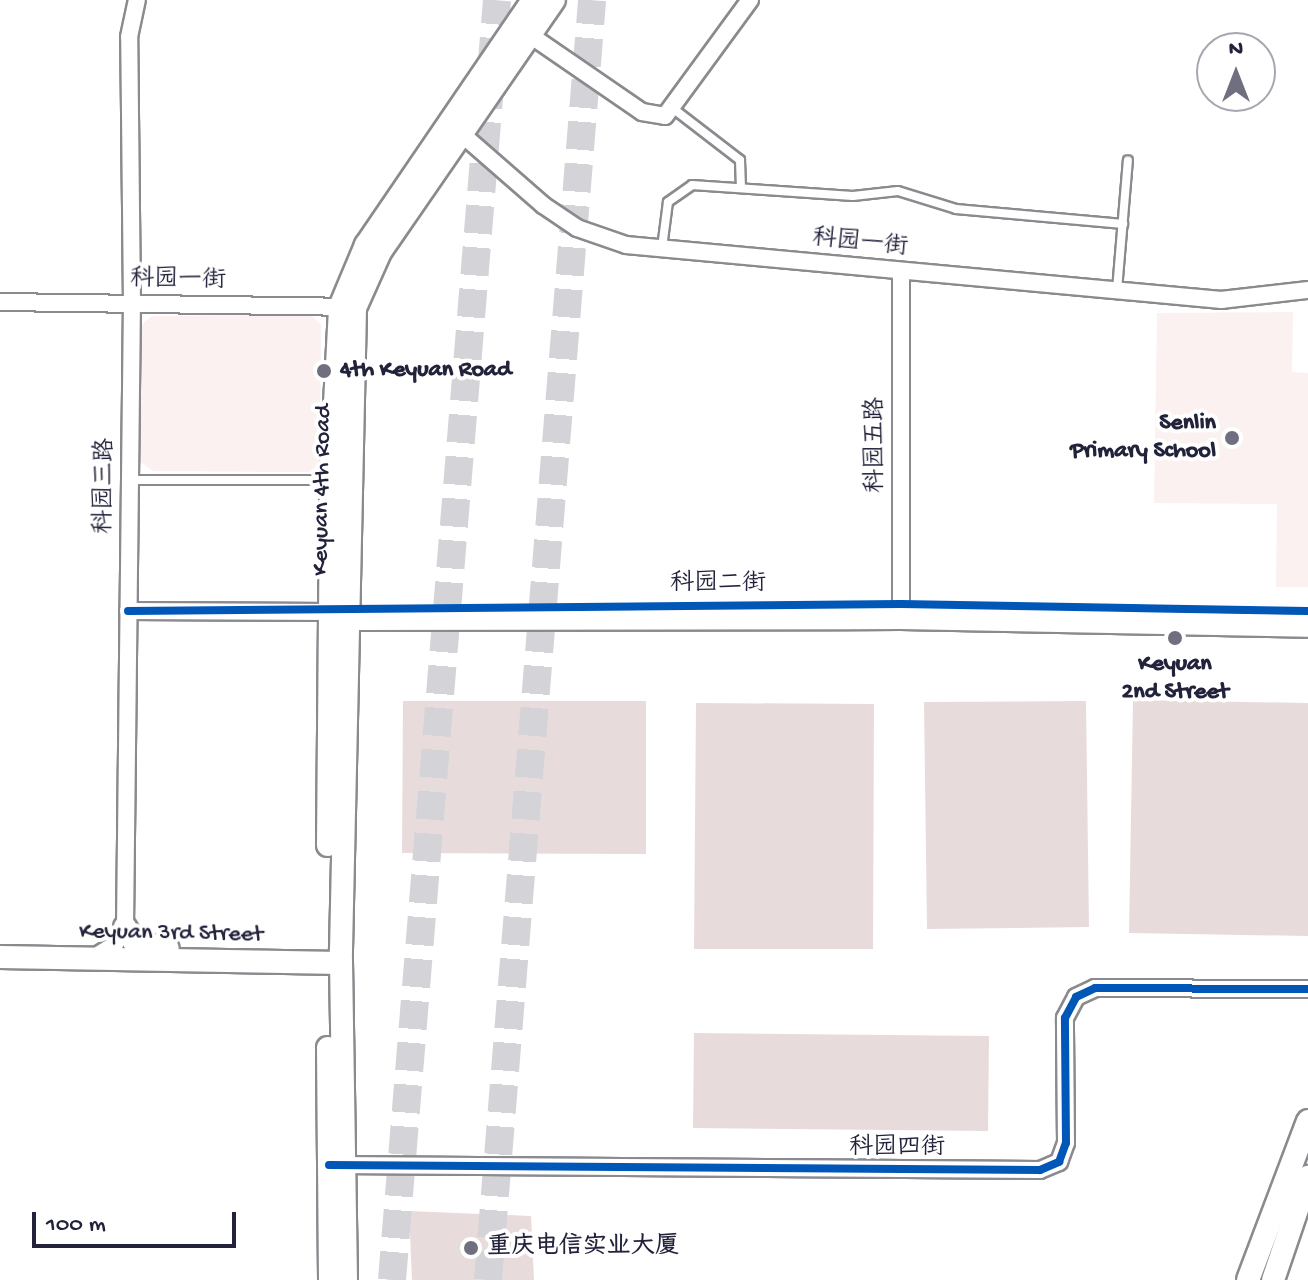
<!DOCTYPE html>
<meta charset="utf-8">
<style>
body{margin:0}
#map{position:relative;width:1308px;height:1280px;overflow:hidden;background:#fff;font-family:"Gochi Hand","LXGW WenKai TC",sans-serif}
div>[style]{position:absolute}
.built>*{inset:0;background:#fbf1f1}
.building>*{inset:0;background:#e7dcdb}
.highway-tunnel>*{height:28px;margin-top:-14px;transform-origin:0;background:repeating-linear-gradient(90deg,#d3d3d8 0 28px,transparent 0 42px)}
.roads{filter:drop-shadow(2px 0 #8a8a8f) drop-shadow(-2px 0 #8a8a8f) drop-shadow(0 2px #8a8a8f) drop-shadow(0 -2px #8a8a8f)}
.lane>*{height:8px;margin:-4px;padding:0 4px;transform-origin:4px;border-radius:4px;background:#fff}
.street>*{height:16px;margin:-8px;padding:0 8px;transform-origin:8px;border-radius:8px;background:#fff}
.secondary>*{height:22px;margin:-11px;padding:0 11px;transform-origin:11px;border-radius:11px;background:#fff}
.cycleway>*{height:8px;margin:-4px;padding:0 4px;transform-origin:4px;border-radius:4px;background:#0057b8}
.dots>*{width:22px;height:22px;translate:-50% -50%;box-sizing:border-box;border:4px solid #fff;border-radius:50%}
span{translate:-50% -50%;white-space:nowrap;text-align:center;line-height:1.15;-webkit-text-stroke:8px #fff;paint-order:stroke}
.street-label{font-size:24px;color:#22223b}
.poi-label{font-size:24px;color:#22223b;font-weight:700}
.left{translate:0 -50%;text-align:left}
.right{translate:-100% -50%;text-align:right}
.north{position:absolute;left:1196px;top:32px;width:80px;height:80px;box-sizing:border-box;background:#fff;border:2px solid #a7a7b1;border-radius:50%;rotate:0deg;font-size:22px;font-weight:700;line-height:32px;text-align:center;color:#22223b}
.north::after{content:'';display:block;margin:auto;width:28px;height:36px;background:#6f6f80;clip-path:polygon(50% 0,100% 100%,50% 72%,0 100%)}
.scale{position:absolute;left:32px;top:1212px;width:204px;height:36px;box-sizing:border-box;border:4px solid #22223b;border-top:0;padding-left:10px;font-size:24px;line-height:28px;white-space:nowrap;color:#22223b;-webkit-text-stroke:6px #fff;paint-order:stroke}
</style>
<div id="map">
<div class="built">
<div style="clip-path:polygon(1293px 312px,1292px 372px,1308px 373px,1308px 587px,1276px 587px,1277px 504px,1154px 503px,1157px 313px)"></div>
<div style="clip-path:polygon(311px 315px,321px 324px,320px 462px,310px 472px,153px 471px,140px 462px,141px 325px,152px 316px)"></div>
</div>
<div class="building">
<div style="clip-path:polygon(1133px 700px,1308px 703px,1308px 936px,1129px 933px)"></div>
<div style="clip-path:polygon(403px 701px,646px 701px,646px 854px,402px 853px)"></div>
<div style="clip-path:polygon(1086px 701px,1089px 927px,927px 929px,924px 702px)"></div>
<div style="clip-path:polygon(696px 703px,874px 704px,873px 949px,694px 949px)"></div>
<div style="clip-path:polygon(694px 1033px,989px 1036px,988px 1131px,693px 1128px)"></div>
<div style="clip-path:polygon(409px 1211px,531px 1216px,534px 1280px,412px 1280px)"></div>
</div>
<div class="highway-tunnel">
<div style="left:392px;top:1280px;width:1284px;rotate:-85.31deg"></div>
<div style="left:488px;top:1280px;width:1284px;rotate:-85.35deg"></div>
</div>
<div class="roads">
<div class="lane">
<div style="left:675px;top:110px;width:82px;rotate:37.6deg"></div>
<div style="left:740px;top:160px;width:28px;rotate:88deg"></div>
<div style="left:662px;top:248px;width:46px;rotate:-82.6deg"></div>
<div style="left:668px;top:202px;width:29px;rotate:-35deg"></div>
<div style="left:692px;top:185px;width:161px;rotate:3.9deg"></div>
<div style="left:853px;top:196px;width:45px;rotate:-6.3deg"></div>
<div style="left:898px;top:191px;width:61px;rotate:17.2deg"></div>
<div style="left:956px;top:209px;width:168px;rotate:5.1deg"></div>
<div style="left:1117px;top:290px;width:130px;rotate:-85.2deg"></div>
<div style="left:130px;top:480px;width:199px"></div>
</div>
<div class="street">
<div style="left:530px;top:35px;width:136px;rotate:34.5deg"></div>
<div style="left:642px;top:112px;width:23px;rotate:10deg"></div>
<div style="left:665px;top:116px;width:144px;rotate:-53.8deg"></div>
<div style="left:456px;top:129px;width:116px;rotate:41.1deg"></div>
<div style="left:543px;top:205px;width:41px;rotate:34.1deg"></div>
<div style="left:577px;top:228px;width:52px;rotate:19.1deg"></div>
<div style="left:626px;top:245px;width:598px;rotate:5.28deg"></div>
<div style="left:1221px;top:300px;width:88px;rotate:-6.6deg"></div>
<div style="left:0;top:302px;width:350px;rotate:0.8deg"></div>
<div style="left:128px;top:611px;width:202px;rotate:0.3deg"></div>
<div style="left:901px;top:618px;width:345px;rotate:-90deg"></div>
<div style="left:93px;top:958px;width:26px;rotate:-32deg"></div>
<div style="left:115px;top:944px;width:20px;rotate:-60deg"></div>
<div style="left:125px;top:927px;width:623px;rotate:-89.36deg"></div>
<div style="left:132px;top:304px;width:267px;rotate:-90.6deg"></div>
<div style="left:129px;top:37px;width:38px;rotate:-78deg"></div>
<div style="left:335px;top:1165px;width:705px;rotate:0.41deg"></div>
<div style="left:1040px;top:1170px;width:21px;rotate:-23deg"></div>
<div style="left:1059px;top:1162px;width:20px;rotate:-70deg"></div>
<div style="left:1066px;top:1143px;width:125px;rotate:-90.5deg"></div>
<div style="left:1065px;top:1018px;width:24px;rotate:-62deg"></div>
<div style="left:1076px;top:997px;width:21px;rotate:-25deg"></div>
<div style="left:1095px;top:988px;width:213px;rotate:0.3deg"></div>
</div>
<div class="secondary">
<div style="left:335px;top:614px;width:13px;rotate:23deg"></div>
<div style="left:347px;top:619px;width:554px;rotate:-0.1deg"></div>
<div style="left:901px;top:618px;width:407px;rotate:1.1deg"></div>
<div style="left:328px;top:845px;width:365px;rotate:-89.5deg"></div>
<div style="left:331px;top:480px;width:173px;rotate:-87deg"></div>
<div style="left:340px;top:307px;width:67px;rotate:-67.2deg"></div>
<div style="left:366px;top:245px;width:297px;rotate:-55.7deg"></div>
<div style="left:125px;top:927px;width:19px;rotate:58deg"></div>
<div style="left:135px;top:943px;width:33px;rotate:9deg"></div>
<div style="left:0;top:957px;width:341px;rotate:1deg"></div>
<div style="left:328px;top:1048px;width:232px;rotate:89.5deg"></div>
<div style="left:346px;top:1280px;width:330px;rotate:-90.9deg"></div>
<div style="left:341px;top:950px;width:642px;rotate:-88.75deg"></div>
<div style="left:355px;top:308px;width:61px;rotate:-65.9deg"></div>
<div style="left:380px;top:252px;width:306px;rotate:-55.4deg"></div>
<div style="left:1248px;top:1280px;width:170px;rotate:-69.3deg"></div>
<div style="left:1273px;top:1280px;width:109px;rotate:-71.2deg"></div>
</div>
</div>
<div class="cycleway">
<div style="left:128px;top:611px;width:773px;rotate:-0.52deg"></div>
<div style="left:901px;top:604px;width:407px;rotate:1deg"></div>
<div style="left:329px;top:1165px;width:711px;rotate:0.4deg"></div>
<div style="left:1040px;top:1170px;width:21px;rotate:-23deg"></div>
<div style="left:1059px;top:1162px;width:20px;rotate:-70deg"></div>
<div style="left:1066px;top:1143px;width:125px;rotate:-90.5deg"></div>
<div style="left:1065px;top:1018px;width:24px;rotate:-62deg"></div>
<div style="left:1076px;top:997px;width:21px;rotate:-25deg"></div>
<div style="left:1095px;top:988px;width:213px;rotate:0.3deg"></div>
</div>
<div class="dots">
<div style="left:324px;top:371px;background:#6f6f80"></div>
<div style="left:1232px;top:438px;background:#6f6f80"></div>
<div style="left:1175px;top:638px;background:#6f6f80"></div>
<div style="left:471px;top:1248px;background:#6f6f80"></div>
</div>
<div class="street-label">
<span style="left:860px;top:244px;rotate:6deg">科园一街</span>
<span style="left:178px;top:281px;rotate:1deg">科园一街</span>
<span style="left:877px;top:445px;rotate:-90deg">科园五路</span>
<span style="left:106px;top:486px;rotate:-89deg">科园三路</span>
<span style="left:323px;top:490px;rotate:-89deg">Keyuan 4th Road</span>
<span style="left:718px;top:585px">科园二街</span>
<span style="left:171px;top:934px;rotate:1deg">Keyuan 3rd Street</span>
<span style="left:897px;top:1149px">科园四街</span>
</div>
<div class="poi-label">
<span class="left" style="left:340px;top:371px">4th Keyuan Road</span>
<span class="right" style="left:1216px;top:438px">Senlin<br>Primary School</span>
<span style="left:1175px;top:679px">Keyuan<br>2nd Street</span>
<span class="left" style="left:487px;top:1248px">重庆电信实业大厦</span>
</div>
<div class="north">N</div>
<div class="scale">100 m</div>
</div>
